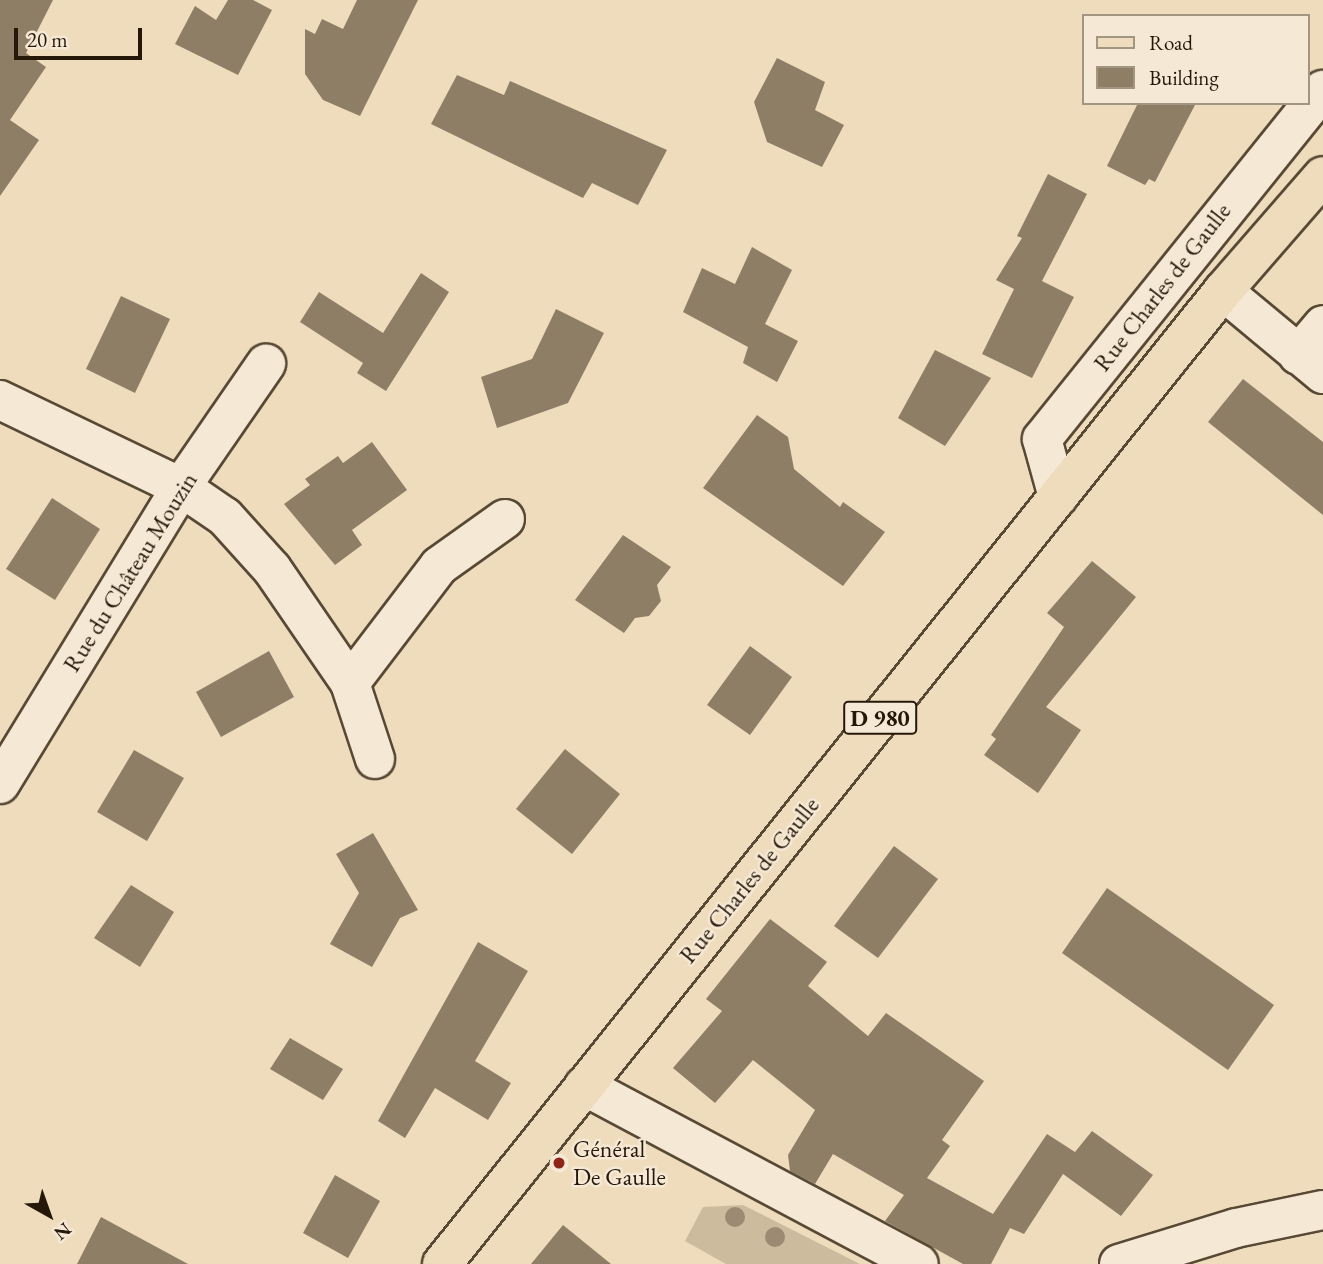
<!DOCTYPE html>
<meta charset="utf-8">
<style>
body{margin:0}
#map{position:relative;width:1323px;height:1264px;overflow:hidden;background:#efdcbd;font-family:"EB Garamond",serif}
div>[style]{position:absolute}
.green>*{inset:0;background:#cdbb9e}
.building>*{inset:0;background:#8f7e66}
.roads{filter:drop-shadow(2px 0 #584935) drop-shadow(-2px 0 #584935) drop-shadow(0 2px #584935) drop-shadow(0 -2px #584935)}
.minor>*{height:38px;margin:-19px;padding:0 19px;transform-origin:19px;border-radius:19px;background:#f5e8d4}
.major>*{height:38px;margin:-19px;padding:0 19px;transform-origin:19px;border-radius:19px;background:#efdcbd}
.trees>*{width:20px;height:20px;margin:-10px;border-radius:50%;background:#9c8b72}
.dots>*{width:19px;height:19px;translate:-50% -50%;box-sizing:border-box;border:4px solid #f5e8d4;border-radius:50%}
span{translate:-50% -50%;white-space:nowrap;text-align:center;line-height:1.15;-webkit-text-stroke:5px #f5e8d4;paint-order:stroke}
.shield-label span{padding:2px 5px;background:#f5e8d4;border:2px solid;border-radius:5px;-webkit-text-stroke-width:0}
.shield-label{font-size:23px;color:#261808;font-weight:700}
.street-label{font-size:24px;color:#261808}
.poi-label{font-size:24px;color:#261808}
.left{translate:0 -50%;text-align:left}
.legend{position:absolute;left:1082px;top:14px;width:228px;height:91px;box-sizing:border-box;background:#f5e8d4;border:2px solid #a29582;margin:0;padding:9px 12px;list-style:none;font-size:21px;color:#261808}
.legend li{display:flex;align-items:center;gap:14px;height:35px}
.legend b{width:35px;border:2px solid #a29582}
.north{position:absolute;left:14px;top:1180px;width:70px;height:70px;-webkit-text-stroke:5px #f5e8d4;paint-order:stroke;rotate:140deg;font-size:19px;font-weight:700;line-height:28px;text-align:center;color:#261808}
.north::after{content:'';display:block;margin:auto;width:24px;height:32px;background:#261808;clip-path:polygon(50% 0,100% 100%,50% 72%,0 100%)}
.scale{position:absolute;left:14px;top:28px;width:128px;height:32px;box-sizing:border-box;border:4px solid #261808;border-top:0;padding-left:9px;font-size:21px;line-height:24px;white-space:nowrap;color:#261808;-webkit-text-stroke:5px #f5e8d4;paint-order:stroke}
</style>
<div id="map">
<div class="green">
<div style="clip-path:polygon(743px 1205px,860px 1264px,726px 1264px,685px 1241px,703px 1207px)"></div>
</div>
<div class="building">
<div style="clip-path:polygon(0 0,53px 0,26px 53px,46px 67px,10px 120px,39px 140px,0 196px)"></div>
<div style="clip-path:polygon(228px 0,253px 0,272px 10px,238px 75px,175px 44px,195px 6px,216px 20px)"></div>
<div style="clip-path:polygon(357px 0,418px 0,360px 116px,323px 100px,305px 74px,305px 29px,315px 34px,322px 19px,343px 29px)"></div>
<div style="clip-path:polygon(777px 58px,825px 82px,815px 110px,844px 125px,822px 167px,767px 142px,754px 102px)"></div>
<div style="clip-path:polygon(457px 75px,504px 95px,510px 81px,667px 150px,638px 205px,592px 183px,583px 198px,431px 124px)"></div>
<div style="clip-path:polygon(1138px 103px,1196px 103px,1155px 182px,1149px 179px,1145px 185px,1107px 166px)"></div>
<div style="clip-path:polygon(1048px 174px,1087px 194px,1042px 281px,1074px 297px,1032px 378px,982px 354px,1014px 289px,996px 280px,1022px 238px,1017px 236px)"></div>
<div style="clip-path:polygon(752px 247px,792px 270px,765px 324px,798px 341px,777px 382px,743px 363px,748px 347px,683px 312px,702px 268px,735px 284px)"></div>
<div style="clip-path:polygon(421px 273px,449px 292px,386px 391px,357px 373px,363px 363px,300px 322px,319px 292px,383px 333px)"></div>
<div style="clip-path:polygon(121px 296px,170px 319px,135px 393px,86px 369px)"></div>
<div style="clip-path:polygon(556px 309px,604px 333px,568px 403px,497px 428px,481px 377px,532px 359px)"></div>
<div style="clip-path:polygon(935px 350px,991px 378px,945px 446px,898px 418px)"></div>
<div style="clip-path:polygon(1243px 379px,1323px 442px,1323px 515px,1208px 422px)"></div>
<div style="clip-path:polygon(757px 415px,788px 437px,794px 469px,840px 507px,843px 502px,885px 532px,843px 586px,703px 488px)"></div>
<div style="clip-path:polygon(372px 442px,407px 490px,352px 530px,362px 545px,335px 565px,284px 504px,310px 485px,305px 479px,338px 456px,343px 463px)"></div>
<div style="clip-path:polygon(52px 498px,100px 529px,55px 600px,6px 569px)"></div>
<div style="clip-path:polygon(623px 535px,671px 567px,657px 585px,661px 601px,649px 616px,635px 618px,624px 633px,575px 600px)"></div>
<div style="clip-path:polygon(1092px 561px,1136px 597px,1046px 707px,1081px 730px,1038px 793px,984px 755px,996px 739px,991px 735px,1064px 627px,1047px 613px)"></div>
<div style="clip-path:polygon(750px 646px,792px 677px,750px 735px,707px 705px)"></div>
<div style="clip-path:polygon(269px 651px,294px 697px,221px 737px,196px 692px)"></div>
<div style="clip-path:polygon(565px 749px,620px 794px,572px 854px,516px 809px)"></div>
<div style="clip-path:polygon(134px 750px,184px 778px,147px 841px,97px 812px)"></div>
<div style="clip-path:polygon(373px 833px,418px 910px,400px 918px,372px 967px,330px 944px,359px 893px,336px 854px)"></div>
<div style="clip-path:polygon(894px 846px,938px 879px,878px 958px,834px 926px)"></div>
<div style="clip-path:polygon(131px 885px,174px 912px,140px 967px,94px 938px)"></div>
<div style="clip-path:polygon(1107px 888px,1274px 1005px,1228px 1070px,1062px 953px)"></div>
<div style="clip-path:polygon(770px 919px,827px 962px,808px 986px,868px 1036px,886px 1013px,984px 1081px,942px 1140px,950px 1146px,927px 1178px,993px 1214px,1047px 1134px,1075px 1152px,1092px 1131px,1153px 1175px,1121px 1216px,1063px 1174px,1024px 1234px,1010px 1228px,991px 1264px,963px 1264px,885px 1221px,904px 1195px,833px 1154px,815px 1184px,790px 1171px,788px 1155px,815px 1110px,753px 1060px,715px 1103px,673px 1068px,722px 1011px,706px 999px)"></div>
<div style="clip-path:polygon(478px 942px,528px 971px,475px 1061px,511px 1083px,488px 1120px,435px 1088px,405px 1138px,378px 1121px)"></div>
<div style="clip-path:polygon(290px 1038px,343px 1069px,323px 1100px,270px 1069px)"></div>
<div style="clip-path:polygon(335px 1175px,380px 1201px,348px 1258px,303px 1233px)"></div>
<div style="clip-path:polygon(101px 1217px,188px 1264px,77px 1264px)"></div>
<div style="clip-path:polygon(563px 1225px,611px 1264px,531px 1264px)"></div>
</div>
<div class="roads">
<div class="minor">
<div style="left:1223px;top:291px;width:130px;rotate:39.7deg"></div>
<div style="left:1298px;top:355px;width:39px;rotate:-50deg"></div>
<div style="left:0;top:400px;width:201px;rotate:25.7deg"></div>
<div style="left:181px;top:487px;width:53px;rotate:34.3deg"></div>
<div style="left:225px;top:517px;width:70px;rotate:47.9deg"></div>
<div style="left:272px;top:569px;width:138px;rotate:55.6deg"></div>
<div style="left:350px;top:683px;width:147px;rotate:-52.7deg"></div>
<div style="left:439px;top:566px;width:81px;rotate:-35.5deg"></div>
<div style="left:1058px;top:497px;width:60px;rotate:-105.4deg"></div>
<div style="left:1042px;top:439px;width:448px;rotate:-51.2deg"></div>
<div style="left:350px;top:683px;width:80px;rotate:71.8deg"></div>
<div style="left:0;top:784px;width:348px;rotate:-58.6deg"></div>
<div style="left:181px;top:487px;width:150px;rotate:-55.4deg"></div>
<div style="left:584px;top:1086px;width:379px;rotate:28deg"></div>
<div style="left:1119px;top:1264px;width:122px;rotate:-17.1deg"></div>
<div style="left:1236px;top:1228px;width:89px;rotate:-11.7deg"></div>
</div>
<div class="major">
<div style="left:442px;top:1264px;width:1248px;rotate:-51.25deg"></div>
<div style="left:1223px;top:291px;width:152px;rotate:-49deg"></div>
</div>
</div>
<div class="trees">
<div style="left:735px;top:1217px"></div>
<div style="left:775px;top:1237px"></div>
</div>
<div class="dots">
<div style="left:559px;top:1163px;background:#8f2418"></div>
</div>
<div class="shield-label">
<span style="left:880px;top:718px">D 980</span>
</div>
<div class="street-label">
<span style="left:1162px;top:287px;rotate:-52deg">Rue Charles de Gaulle</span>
<span style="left:130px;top:572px;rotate:-58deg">Rue du Château Mouzin</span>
<span style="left:749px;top:880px;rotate:-51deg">Rue Charles de Gaulle</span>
</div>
<div class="poi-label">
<span class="left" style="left:573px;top:1163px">Général<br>De Gaulle</span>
</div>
<ul class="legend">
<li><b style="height:9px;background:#efdcbd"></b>Road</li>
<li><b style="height:19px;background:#8f7e66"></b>Building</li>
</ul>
<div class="north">N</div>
<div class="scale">20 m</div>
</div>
